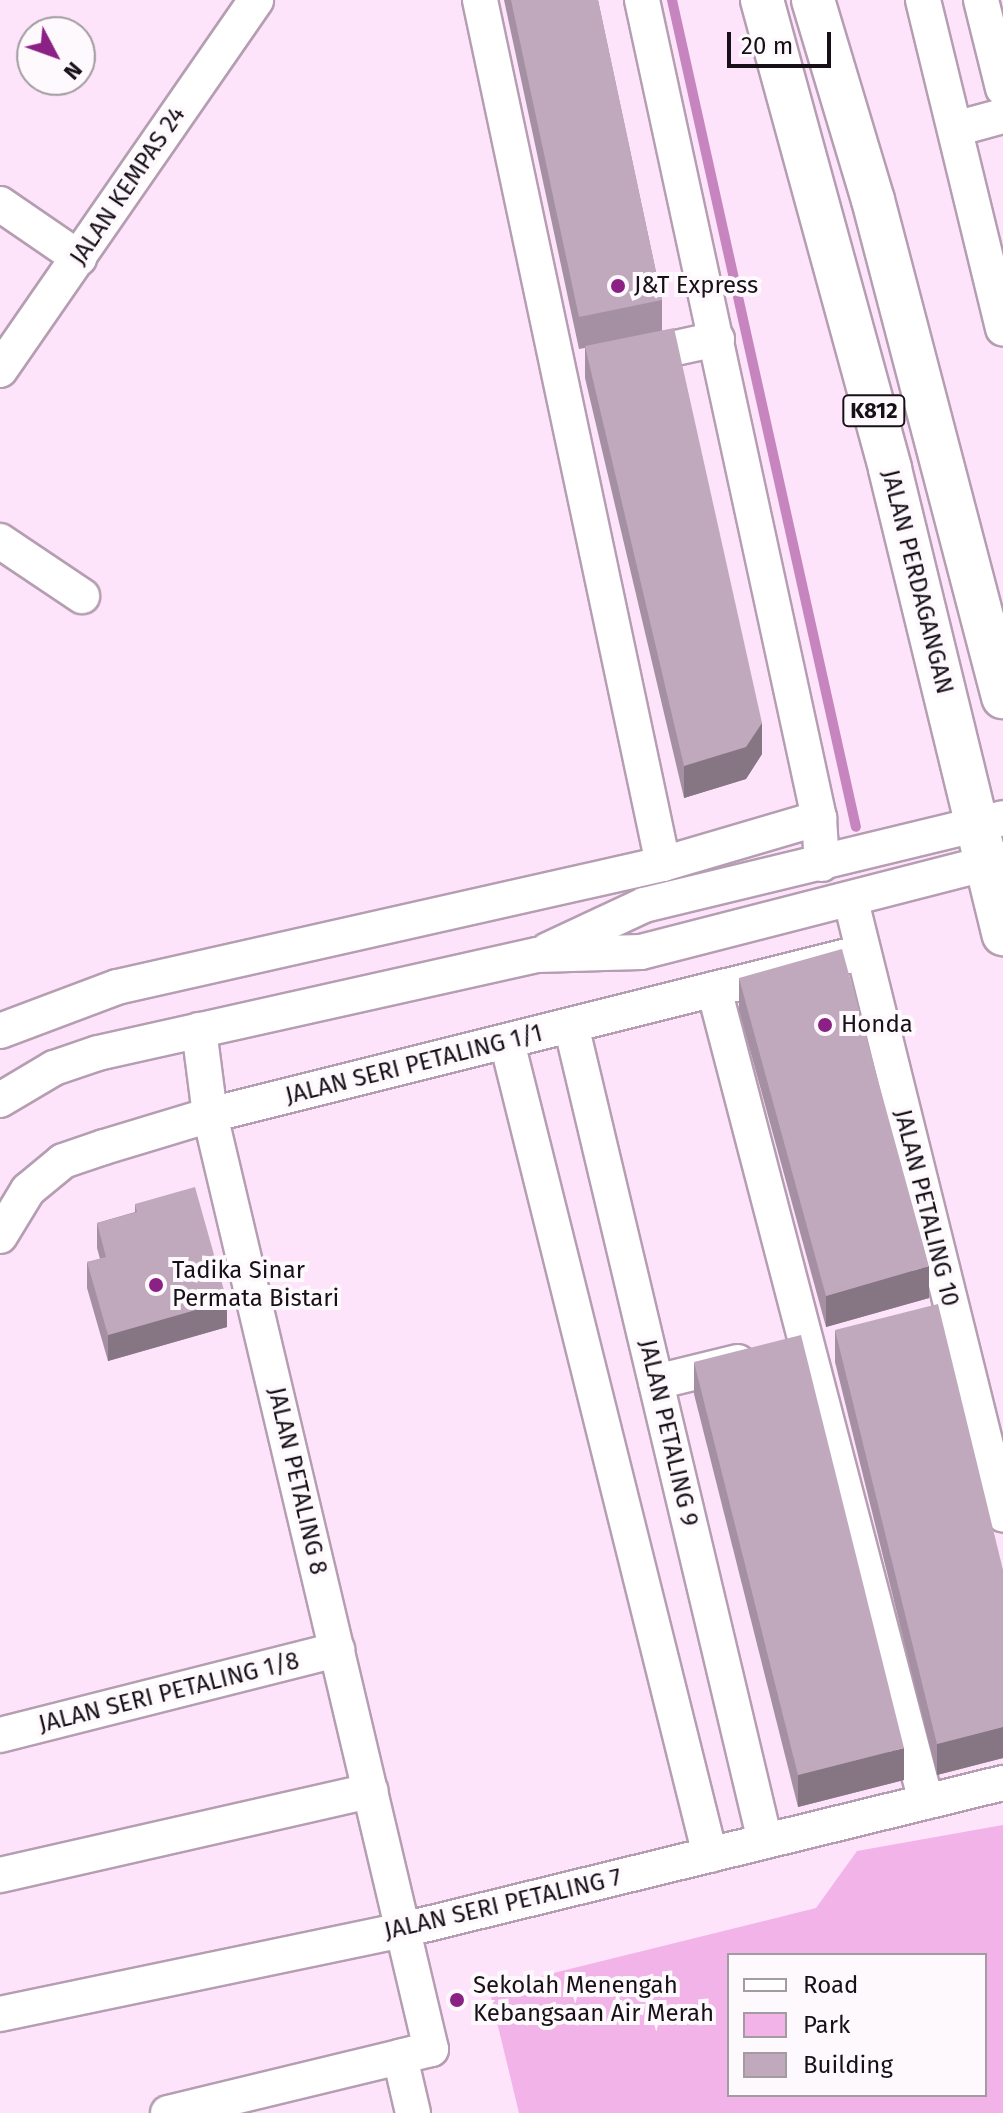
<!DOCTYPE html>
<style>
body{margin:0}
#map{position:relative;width:1003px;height:2113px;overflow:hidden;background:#fee4fa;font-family:"Fira Sans",sans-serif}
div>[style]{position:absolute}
.green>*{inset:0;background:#f1b3e8}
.stream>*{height:10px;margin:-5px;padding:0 5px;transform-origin:5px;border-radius:5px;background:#c685be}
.roads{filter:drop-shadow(2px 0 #b59eb2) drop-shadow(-2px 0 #b59eb2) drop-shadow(0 2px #b59eb2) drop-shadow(0 -2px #b59eb2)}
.minor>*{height:34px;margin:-17px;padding:0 17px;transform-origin:17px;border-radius:17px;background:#fff}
.major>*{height:42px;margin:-21px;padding:0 21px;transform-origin:21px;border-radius:21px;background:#fff}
.wall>*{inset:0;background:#a590a3}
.shaded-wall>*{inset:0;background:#867684}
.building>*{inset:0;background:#c0a8bd}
.dots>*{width:22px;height:22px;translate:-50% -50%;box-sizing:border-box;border:4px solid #fef9fd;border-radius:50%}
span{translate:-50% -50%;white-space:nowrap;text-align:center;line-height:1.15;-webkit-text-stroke:8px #fef9fd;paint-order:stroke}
.shield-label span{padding:2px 6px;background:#fef9fd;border:2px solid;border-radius:6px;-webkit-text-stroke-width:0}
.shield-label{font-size:22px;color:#181017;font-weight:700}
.street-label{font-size:24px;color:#181017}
.poi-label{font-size:24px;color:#181017}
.left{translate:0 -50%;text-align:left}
.legend{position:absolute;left:727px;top:1953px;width:260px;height:144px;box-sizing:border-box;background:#fef9fd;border:2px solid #a29ca1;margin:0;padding:10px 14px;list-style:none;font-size:24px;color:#181017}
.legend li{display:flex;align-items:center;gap:16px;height:40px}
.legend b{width:40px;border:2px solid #a29ca1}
.north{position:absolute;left:16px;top:16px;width:80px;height:80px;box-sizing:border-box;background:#fef9fd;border:2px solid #a29ca1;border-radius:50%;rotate:131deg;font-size:22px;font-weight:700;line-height:32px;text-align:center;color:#181017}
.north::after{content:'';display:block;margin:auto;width:28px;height:36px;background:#8c2185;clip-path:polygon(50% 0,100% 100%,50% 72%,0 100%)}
.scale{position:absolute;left:727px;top:32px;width:104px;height:36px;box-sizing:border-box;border:4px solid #181017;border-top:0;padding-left:10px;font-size:24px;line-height:28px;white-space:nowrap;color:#181017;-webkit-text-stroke:6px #fef9fd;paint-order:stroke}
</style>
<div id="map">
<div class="green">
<div style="clip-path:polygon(evenodd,1003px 1825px,1003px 2113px,519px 2113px,489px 1989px,816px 1908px,857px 1851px,1003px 1825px,729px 1955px,985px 1955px,985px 2095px,729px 2095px,729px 1955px)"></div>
</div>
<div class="stream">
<div style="left:672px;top:0;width:847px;rotate:77.46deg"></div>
</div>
<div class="roads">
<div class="minor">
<div style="left:480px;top:0;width:883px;rotate:78.04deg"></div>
<div style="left:642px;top:0;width:837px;rotate:77.79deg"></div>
<div style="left:819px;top:818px;width:46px;rotate:86.3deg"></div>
<div style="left:923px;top:0;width:338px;rotate:76.3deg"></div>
<div style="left:981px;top:0;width:91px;rotate:76deg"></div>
<div style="left:955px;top:129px;width:50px;rotate:-15.2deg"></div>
<div style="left:0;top:204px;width:96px;rotate:34.4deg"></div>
<div style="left:635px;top:357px;width:84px;rotate:-12.4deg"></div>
<div style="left:0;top:370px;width:450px;rotate:-55.3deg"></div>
<div style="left:0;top:541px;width:99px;rotate:33.9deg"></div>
<div style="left:851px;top:901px;width:632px;rotate:76.07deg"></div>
<div style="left:548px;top:950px;width:106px;rotate:-25.1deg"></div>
<div style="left:644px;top:905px;width:369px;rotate:-13.6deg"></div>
<div style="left:714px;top:989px;width:840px;rotate:75.38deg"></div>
<div style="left:571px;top:1025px;width:839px;rotate:76.63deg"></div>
<div style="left:199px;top:1030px;width:86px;rotate:82.6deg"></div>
<div style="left:210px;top:1115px;width:960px;rotate:76.69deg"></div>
<div style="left:431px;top:2049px;width:32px;rotate:166deg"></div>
<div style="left:400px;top:2057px;width:57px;rotate:76.9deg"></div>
<div style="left:0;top:1031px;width:125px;rotate:-20.6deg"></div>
<div style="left:117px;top:987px;width:560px;rotate:-12.7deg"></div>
<div style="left:663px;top:864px;width:163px;rotate:-16.4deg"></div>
<div style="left:507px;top:1042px;width:838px;rotate:75.98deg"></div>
<div style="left:0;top:1100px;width:63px;rotate:-30.7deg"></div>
<div style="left:54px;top:1068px;width:46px;rotate:-18.8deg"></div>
<div style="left:98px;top:1053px;width:450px;rotate:-12.6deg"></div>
<div style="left:537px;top:955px;width:104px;rotate:-1.7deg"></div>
<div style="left:641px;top:952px;width:374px;rotate:-14.4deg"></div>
<div style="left:0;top:1236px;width:54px;rotate:-58.7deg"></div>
<div style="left:28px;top:1190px;width:45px;rotate:-39.6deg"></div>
<div style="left:63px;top:1161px;width:43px;rotate:-18.9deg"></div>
<div style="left:104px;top:1147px;width:111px;rotate:-16.8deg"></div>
<div style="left:210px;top:1115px;width:673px;rotate:-14.02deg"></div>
<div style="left:656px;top:1382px;width:84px;rotate:-13.7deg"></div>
<div style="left:0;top:1735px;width:348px;rotate:-14.2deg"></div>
<div style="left:0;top:1875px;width:380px;rotate:-12.8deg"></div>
<div style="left:0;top:2014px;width:412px;rotate:-11.8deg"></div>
<div style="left:403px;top:1930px;width:618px;rotate:-13.77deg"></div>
<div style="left:168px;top:2113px;width:239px;rotate:-13.6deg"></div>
</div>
<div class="major">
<div style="left:762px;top:0;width:486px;rotate:74.7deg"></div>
<div style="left:890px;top:469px;width:479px;rotate:76.3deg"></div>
<div style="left:813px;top:0;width:209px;rotate:73.3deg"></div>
<div style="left:873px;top:200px;width:514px;rotate:75.34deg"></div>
</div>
</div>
<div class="wall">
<div style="clip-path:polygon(504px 0,598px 0,662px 300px,662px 330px,762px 754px,746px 779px,684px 798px,585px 378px,585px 348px,579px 349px)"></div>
<div style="clip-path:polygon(739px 978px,929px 1298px,826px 1327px,739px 1010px)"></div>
<div style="clip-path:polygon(135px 1204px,227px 1327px,108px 1361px,87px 1288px,87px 1262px,100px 1259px,97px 1248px,97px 1223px,135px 1212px)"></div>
<div style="clip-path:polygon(835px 1330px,1003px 1570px,1003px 1758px,937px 1775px,835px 1362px)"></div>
<div style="clip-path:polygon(694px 1362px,904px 1780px,798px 1807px,694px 1394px)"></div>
</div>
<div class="shaded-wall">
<div style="clip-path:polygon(762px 723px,762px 754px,746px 779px,684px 798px,684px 766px)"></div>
<div style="clip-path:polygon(929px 1266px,929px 1298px,826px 1327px,826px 1296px)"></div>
<div style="clip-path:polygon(227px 1301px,227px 1327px,108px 1361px,108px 1335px)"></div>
<div style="clip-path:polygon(1003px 1727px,1003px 1758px,937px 1775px,937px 1744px)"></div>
<div style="clip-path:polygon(904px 1748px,904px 1780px,798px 1807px,798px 1775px)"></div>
</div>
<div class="building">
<div style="clip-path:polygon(511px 0,598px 0,662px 300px,579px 317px)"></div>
<div style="clip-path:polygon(674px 328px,762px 723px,746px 747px,684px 766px,585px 346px)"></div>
<div style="clip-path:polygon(842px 949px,929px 1266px,826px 1296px,739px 978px)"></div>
<div style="clip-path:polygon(195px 1187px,227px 1301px,108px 1335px,87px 1262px,106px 1257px,97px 1223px,137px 1212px,135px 1204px)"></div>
<div style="clip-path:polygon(938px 1304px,1003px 1570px,1003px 1727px,937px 1744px,835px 1330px)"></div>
<div style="clip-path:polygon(801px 1335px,904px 1748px,798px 1775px,694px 1362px)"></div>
</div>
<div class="dots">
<div style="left:618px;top:286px;background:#8c2185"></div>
<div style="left:825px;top:1025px;background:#8c2185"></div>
<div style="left:156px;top:1285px;background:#8c2185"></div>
<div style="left:457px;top:2000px;background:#8c2185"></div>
</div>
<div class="shield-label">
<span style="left:874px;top:411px">K812</span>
</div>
<div class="street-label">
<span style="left:128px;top:186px;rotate:-56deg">JALAN KEMPAS 24</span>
<span style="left:917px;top:582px;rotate:76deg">JALAN PERDAGANGAN</span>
<span style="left:414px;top:1065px;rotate:-14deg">JALAN SERI PETALING 1/1</span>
<span style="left:926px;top:1208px;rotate:76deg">JALAN PETALING 10</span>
<span style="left:668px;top:1433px;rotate:77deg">JALAN PETALING 9</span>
<span style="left:297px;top:1481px;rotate:77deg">JALAN PETALING 8</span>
<span style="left:169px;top:1693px;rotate:-14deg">JALAN SERI PETALING 1/8</span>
<span style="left:503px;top:1905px;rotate:-13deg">JALAN SERI PETALING 7</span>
</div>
<div class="poi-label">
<span class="left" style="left:634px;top:286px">J&amp;T Express</span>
<span class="left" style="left:841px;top:1025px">Honda</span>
<span class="left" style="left:172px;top:1285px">Tadika Sinar<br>Permata Bistari</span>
<span class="left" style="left:473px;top:2000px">Sekolah Menengah<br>Kebangsaan Air Merah</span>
</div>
<ul class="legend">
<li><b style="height:10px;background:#fff"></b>Road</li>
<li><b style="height:22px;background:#f1b3e8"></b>Park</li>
<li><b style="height:22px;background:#c0a8bd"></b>Building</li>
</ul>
<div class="north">N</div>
<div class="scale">20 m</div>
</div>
